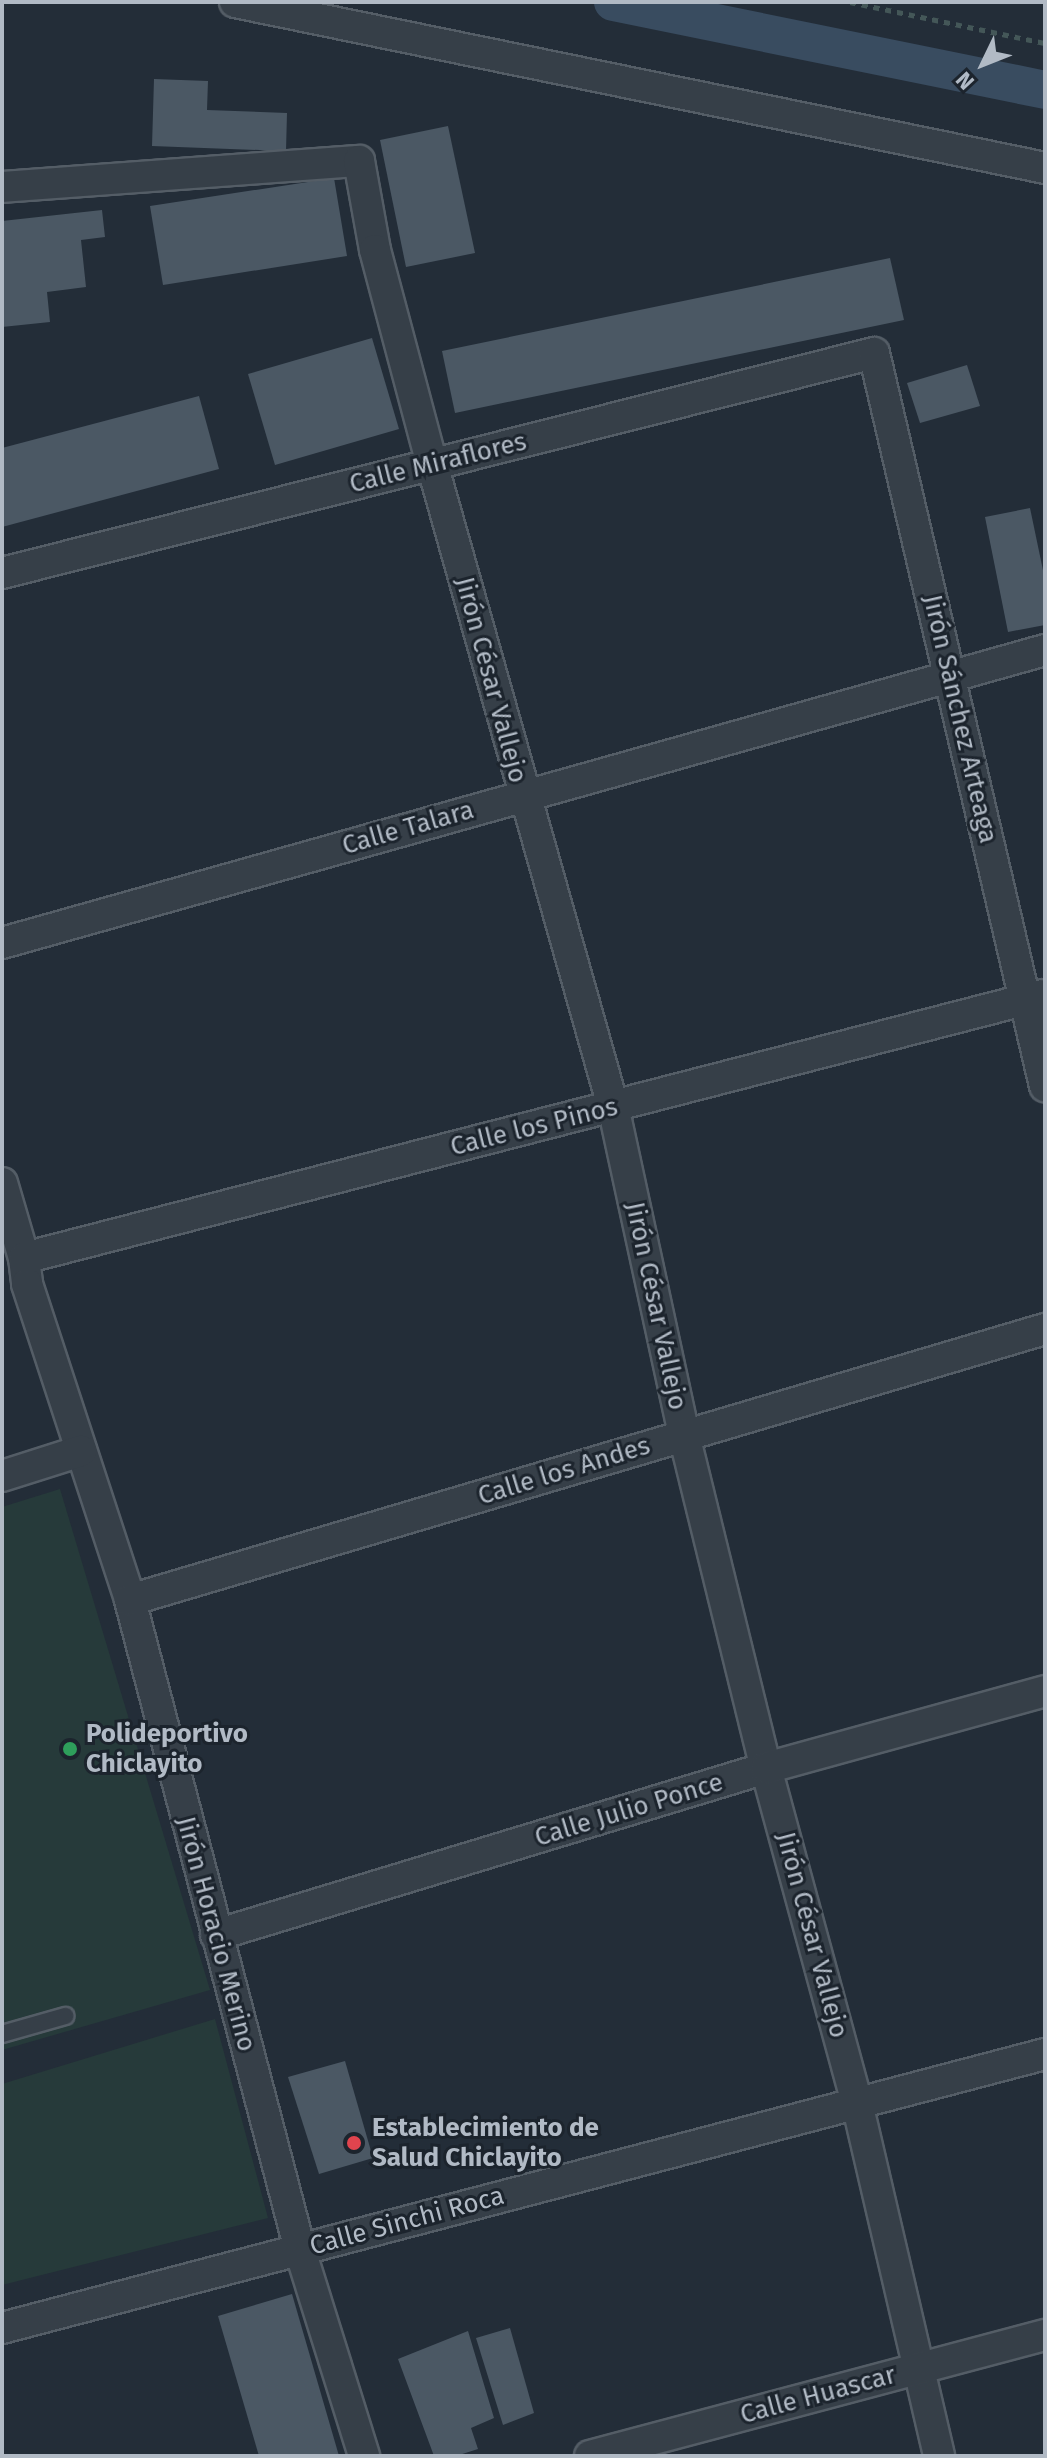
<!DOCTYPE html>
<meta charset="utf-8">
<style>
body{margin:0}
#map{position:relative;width:1047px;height:2458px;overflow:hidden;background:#232d38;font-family:"Fira Sans",sans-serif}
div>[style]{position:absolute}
.green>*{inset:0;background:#263a3a}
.canal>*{height:38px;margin:-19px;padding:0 19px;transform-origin:19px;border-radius:19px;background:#394c60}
.building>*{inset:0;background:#4b5864}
.path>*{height:5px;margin-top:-2.5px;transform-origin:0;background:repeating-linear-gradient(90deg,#445758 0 6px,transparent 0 12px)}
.roads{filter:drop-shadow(2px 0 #545d66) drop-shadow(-2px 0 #545d66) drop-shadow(0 2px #545d66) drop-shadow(0 -2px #545d66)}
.service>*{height:16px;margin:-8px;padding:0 8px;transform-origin:8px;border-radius:8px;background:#363f48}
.minor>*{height:30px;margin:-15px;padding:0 15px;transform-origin:15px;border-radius:15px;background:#363f48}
.dots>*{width:22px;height:22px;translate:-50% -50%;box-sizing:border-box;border:4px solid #1c242d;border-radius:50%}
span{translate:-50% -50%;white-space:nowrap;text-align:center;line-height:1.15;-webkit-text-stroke:6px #1c242d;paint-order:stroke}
.street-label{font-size:26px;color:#b1bac5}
.poi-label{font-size:26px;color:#b1bac5;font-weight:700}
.left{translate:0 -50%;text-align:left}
.frame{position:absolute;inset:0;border:4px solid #b1bac5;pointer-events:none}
.north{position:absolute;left:943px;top:24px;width:80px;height:80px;-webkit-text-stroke:6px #1c242d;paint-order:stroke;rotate:227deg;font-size:22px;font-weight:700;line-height:32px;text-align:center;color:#b1bac5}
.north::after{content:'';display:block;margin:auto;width:28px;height:36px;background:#b1bac5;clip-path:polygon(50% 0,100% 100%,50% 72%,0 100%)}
</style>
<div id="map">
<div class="green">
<div style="clip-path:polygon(60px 1489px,210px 1990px,2px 2050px,2px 1507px)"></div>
<div style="clip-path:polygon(215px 2019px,268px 2218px,2px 2285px,2px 2084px)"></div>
</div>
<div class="canal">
<div style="left:613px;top:2px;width:441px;rotate:11.5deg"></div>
</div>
<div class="building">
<div style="clip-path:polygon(154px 79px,208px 81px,207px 110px,287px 113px,286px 151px,152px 146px)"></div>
<div style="clip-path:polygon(448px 126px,475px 253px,406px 267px,380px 140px)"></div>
<div style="clip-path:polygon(334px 178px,347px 256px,163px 285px,150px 206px)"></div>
<div style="clip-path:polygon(102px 210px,105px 237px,81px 240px,86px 287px,47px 292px,50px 322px,2px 327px,2px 221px)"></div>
<div style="clip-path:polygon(890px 258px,904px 320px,455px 413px,442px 351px)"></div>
<div style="clip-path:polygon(372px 338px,399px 429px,275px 465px,248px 374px)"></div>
<div style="clip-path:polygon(967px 365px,980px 406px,920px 423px,907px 383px)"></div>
<div style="clip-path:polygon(199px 396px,219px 469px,2px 527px,2px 448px)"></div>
<div style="clip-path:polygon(1030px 508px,1045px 580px,1045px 625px,1008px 632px,985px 517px)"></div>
<div style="clip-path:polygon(345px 2061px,373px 2158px,319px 2174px,288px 2077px)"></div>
<div style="clip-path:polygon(292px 2294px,339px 2456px,259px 2456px,218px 2316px)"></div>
<div style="clip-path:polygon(510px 2328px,534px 2413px,503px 2425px,476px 2338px)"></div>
<div style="clip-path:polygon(468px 2331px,494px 2418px,471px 2428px,478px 2449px,456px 2456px,434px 2456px,398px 2359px)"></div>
</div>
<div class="path">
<div style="left:850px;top:2px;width:199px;rotate:11.9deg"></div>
</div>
<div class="roads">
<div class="service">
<div style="left:2px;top:2034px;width:66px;rotate:-15.9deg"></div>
</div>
<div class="minor">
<div style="left:235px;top:2px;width:827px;rotate:11.58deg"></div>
<div style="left:2px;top:187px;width:358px;rotate:-4.2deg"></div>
<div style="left:359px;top:161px;width:90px;rotate:79.8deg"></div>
<div style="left:375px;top:250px;width:221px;rotate:75.1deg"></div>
<div style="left:432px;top:464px;width:667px;rotate:74.26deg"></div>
<div style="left:613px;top:1106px;width:337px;rotate:77.8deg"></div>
<div style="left:684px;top:1435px;width:343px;rotate:76.2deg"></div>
<div style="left:766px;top:1768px;width:347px;rotate:74.8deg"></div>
<div style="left:857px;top:2103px;width:362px;rotate:76.9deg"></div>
<div style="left:2px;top:573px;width:899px;rotate:-14.16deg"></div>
<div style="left:874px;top:353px;width:753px;rotate:76.87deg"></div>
<div style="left:2px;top:943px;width:1083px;rotate:-15.69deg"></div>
<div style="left:2px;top:1183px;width:78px;rotate:73.7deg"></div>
<div style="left:24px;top:1258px;width:26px;rotate:83deg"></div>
<div style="left:27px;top:1284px;width:332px;rotate:71.9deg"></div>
<div style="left:130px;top:1600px;width:672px;rotate:75.34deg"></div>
<div style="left:300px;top:2250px;width:216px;rotate:72.7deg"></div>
<div style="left:24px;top:1258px;width:1052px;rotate:-14.47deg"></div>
<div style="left:2px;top:1476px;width:83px;rotate:-17.6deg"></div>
<div style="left:130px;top:1600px;width:954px;rotate:-16.5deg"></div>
<div style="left:216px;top:1935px;width:575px;rotate:-16.89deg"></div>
<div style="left:766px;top:1768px;width:289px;rotate:-15.4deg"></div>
<div style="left:2px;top:2328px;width:1078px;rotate:-14.72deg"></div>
<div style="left:590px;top:2456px;width:471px;rotate:-14.9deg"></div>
</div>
</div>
<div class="dots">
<div style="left:70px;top:1749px;background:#2e9e5b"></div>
<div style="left:354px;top:2143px;background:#e0444e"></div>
</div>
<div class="street-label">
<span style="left:438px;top:463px;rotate:-14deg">Calle Miraflores</span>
<span style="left:491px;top:680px;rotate:75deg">Jirón César Vallejo</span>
<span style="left:960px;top:719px;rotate:77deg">Jirón Sánchez Arteaga</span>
<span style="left:408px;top:828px;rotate:-16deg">Calle Talara</span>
<span style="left:534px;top:1127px;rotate:-14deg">Calle los Pinos</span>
<span style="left:656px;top:1306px;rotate:78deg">Jirón César Vallejo</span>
<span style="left:564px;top:1471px;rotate:-17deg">Calle los Andes</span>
<span style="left:629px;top:1810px;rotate:-17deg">Calle Julio Ponce</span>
<span style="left:216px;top:1934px;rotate:75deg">Jirón Horacio Merino</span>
<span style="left:812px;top:1935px;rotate:75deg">Jirón César Vallejo</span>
<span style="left:407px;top:2221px;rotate:-15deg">Calle Sinchi Roca</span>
<span style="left:818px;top:2395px;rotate:-15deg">Calle Huascar</span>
</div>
<div class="poi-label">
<span class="left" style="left:86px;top:1749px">Polideportivo<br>Chiclayito</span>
<span class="left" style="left:372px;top:2143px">Establecimiento de<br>Salud Chiclayito</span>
</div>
<div class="frame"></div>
<div class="north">N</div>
</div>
